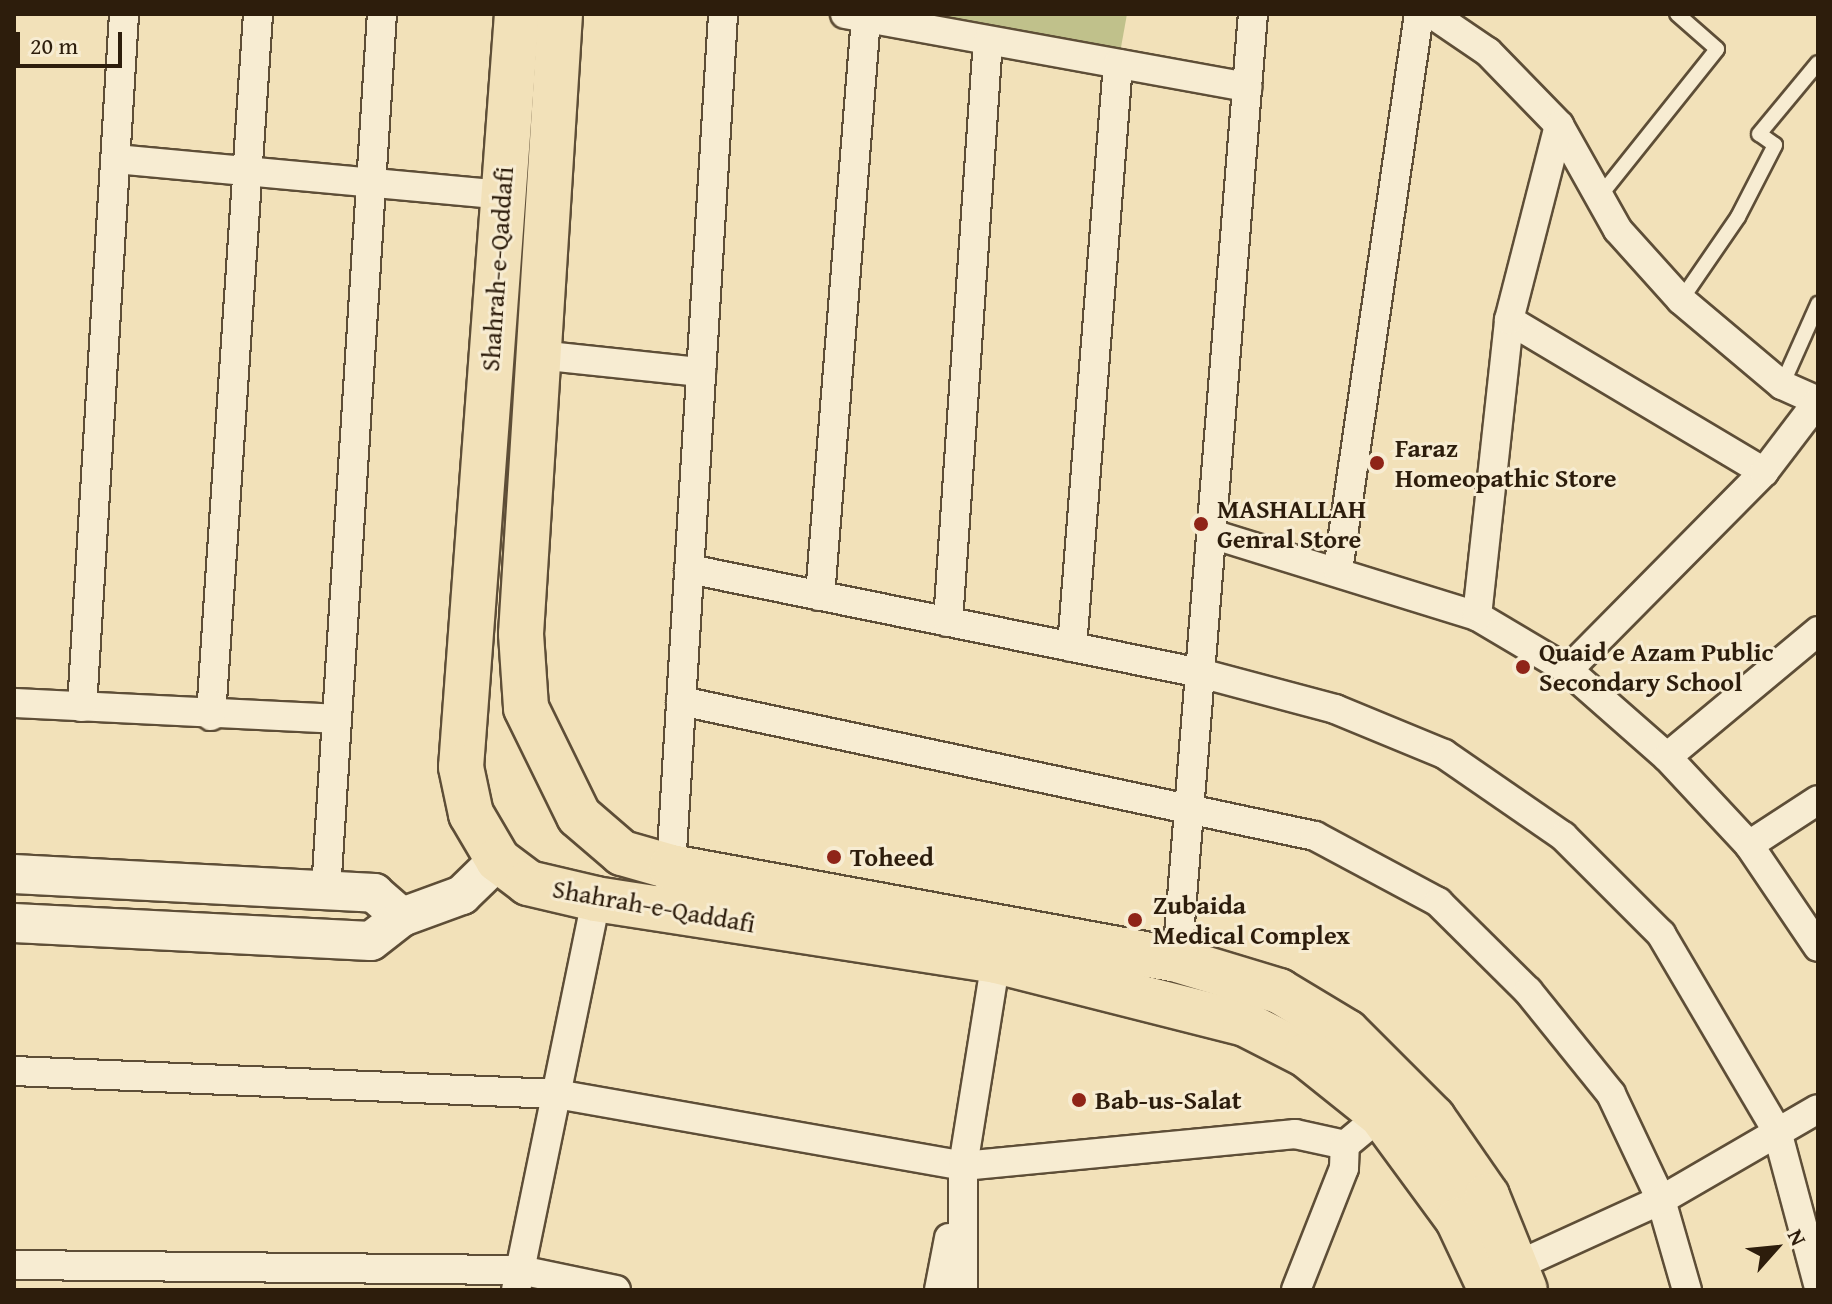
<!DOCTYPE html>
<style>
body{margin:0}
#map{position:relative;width:1832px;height:1304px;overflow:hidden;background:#f2e1b9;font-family:"Gentium Book Plus",serif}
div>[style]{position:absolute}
.green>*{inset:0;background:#c0c18b}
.roads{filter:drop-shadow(2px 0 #5e4e37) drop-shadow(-2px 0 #5e4e37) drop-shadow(0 2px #5e4e37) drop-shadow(0 -2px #5e4e37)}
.lane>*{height:14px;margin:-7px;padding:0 7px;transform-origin:7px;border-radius:7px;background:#f7ecd2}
.street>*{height:28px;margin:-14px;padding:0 14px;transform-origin:14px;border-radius:14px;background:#f7ecd2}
.secondary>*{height:38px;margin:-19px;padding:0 19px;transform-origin:19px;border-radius:19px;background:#f7ecd2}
.primary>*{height:44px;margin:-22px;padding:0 22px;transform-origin:22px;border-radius:22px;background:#f2e1b9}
.dots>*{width:22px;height:22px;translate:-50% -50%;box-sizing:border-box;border:4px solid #f7ecd2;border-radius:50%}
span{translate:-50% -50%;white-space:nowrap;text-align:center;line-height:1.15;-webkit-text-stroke:6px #f7ecd2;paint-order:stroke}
.street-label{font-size:26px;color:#2d1d0c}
.poi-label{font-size:26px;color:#2d1d0c;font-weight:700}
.left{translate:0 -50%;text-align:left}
.frame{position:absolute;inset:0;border:16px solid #2d1d0c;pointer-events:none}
.north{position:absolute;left:1736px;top:1208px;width:80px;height:80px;-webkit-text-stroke:6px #f7ecd2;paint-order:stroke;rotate:63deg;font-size:22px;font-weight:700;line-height:32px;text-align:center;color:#2d1d0c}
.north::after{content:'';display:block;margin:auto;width:28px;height:36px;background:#2d1d0c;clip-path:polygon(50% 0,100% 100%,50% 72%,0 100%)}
.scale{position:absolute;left:16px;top:32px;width:106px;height:36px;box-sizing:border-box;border:4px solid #2d1d0c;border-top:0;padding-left:10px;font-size:24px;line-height:28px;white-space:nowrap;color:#2d1d0c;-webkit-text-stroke:6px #f7ecd2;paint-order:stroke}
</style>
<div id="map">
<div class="green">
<div style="clip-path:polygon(865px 14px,1127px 14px,1118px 64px)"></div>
</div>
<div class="roads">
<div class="lane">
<div style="left:1599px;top:197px;width:189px;rotate:-51.4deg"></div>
<div style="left:1717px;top:49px;width:53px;rotate:-138.8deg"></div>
<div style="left:1681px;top:300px;width:101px;rotate:-55.5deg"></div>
<div style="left:1738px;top:217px;width:81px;rotate:-62.8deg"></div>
<div style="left:1775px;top:145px;width:19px;rotate:-145deg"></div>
<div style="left:1759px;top:134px;width:92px;rotate:-50.3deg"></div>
<div style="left:1782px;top:385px;width:89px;rotate:-66deg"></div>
</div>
<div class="street">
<div style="left:845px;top:14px;width:409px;rotate:10.3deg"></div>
<div style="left:1432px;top:14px;width:68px;rotate:34.2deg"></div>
<div style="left:1488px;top:52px;width:102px;rotate:45.8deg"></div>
<div style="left:1559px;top:125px;width:120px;rotate:60.7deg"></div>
<div style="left:1618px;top:230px;width:94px;rotate:48deg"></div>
<div style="left:1681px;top:300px;width:132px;rotate:40.1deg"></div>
<div style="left:1782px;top:385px;width:39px;rotate:24deg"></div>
<div style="left:116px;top:159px;width:388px;rotate:5.3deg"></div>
<div style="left:1509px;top:320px;width:297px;rotate:30.8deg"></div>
<div style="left:538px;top:355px;width:164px;rotate:6deg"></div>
<div style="left:1215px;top:535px;width:274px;rotate:17.2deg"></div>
<div style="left:1477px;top:616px;width:106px;rotate:30.7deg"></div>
<div style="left:1568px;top:670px;width:132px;rotate:41.3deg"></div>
<div style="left:1667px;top:757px;width:120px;rotate:47deg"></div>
<div style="left:1749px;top:845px;width:123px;rotate:55.9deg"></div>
<div style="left:689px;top:569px;width:521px;rotate:11.5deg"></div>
<div style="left:1200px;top:673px;width:140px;rotate:14.9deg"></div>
<div style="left:1335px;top:709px;width:118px;rotate:22.4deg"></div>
<div style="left:1444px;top:754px;width:145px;rotate:34.6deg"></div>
<div style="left:1563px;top:836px;width:139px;rotate:45deg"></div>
<div style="left:1661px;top:934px;width:229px;rotate:59.5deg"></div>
<div style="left:1777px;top:1131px;width:158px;rotate:75deg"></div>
<div style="left:1338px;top:570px;width:562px;rotate:-81.71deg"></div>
<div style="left:820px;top:596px;width:580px;rotate:-85.45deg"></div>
<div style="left:1477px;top:616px;width:298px;rotate:-83.8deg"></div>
<div style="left:1509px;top:320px;width:201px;rotate:-75.6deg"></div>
<div style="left:948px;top:622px;width:583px;rotate:-86.07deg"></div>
<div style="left:1072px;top:647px;width:585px;rotate:-85.49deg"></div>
<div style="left:1568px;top:670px;width:279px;rotate:-45.3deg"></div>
<div style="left:1764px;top:472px;width:89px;rotate:-52.7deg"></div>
<div style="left:681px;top:701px;width:648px;rotate:12.02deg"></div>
<div style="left:1315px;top:836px;width:140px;rotate:28.2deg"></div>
<div style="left:1438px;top:902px;width:127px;rotate:44.7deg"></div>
<div style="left:1528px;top:991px;width:132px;rotate:51.1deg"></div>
<div style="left:1611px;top:1094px;width:117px;rotate:64.7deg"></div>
<div style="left:1661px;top:1200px;width:94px;rotate:73.9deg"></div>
<div style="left:14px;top:703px;width:323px;rotate:2.8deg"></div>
<div style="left:82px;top:707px;width:694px;rotate:-86.53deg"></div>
<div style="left:211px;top:716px;width:704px;rotate:-86.17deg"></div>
<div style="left:1667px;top:757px;width:197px;rotate:-39.8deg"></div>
<div style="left:1749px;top:845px;width:82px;rotate:-33.1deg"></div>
<div style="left:670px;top:884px;width:872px;rotate:-86.51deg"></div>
<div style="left:326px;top:891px;width:879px;rotate:-86.35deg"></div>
<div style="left:1177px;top:960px;width:949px;rotate:-85.41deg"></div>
<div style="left:14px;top:1071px;width:542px;rotate:2.43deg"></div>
<div style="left:556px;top:1094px;width:413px;rotate:10deg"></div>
<div style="left:963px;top:1166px;width:334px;rotate:-5.5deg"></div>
<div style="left:1295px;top:1134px;width:51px;rotate:12.4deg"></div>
<div style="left:14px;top:1265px;width:506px;rotate:0.57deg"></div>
<div style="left:520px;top:1270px;width:98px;rotate:11.8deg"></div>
<div style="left:1503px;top:1272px;width:174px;rotate:-24.5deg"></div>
<div style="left:1661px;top:1200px;width:181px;rotate:-30.1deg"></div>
<div style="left:516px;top:1290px;width:399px;rotate:-78.4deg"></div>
<div style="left:939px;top:1290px;width:53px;rotate:-79.1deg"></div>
<div style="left:963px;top:1290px;width:124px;rotate:-90deg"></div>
<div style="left:963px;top:1166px;width:208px;rotate:-80.9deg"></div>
<div style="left:1296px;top:1290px;width:131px;rotate:-68.5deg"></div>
<div style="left:1344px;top:1168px;width:23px;rotate:-88deg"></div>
<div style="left:1345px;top:1145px;width:47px;rotate:-39.8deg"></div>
</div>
<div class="secondary">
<div style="left:14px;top:874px;width:361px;rotate:3deg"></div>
<div style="left:374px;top:893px;width:37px;rotate:41deg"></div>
<div style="left:14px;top:923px;width:357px;rotate:2.9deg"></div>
<div style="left:371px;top:941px;width:39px;rotate:-38deg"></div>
<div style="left:402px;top:917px;width:64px;rotate:-20.1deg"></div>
<div style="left:462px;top:895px;width:50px;rotate:-44.2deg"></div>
</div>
<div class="primary">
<div style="left:517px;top:14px;width:755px;rotate:94.25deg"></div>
<div style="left:461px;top:767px;width:48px;rotate:78deg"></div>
<div style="left:471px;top:814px;width:53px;rotate:59.6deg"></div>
<div style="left:498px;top:860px;width:38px;rotate:37deg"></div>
<div style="left:528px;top:883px;width:70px;rotate:13.2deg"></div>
<div style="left:596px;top:899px;width:405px;rotate:8.8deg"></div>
<div style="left:996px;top:961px;width:257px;rotate:14.2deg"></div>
<div style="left:1245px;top:1024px;width:68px;rotate:26.9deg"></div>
<div style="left:1306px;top:1055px;width:96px;rotate:38.7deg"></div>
<div style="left:1381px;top:1115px;width:130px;rotate:53.7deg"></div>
<div style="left:1458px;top:1220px;width:77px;rotate:64.8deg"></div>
<div style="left:560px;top:14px;width:621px;rotate:93.6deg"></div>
<div style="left:521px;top:634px;width:74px;rotate:86.1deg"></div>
<div style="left:526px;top:708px;width:120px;rotate:63.9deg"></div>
<div style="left:579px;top:816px;width:57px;rotate:40.7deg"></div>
<div style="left:622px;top:853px;width:51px;rotate:15.9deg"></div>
<div style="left:671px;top:867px;width:514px;rotate:10.41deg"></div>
<div style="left:1177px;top:960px;width:107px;rotate:16.9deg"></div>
<div style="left:1279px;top:991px;width:79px;rotate:31.1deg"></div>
<div style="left:1347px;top:1032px;width:122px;rotate:45deg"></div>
<div style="left:1433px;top:1118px;width:95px;rotate:55.3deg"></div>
<div style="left:1487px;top:1196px;width:101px;rotate:68deg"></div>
</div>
</div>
<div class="dots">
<div style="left:1377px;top:463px;background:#8f2418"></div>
<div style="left:1201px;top:524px;background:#8f2418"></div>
<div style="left:1523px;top:667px;background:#8f2418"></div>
<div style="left:834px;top:857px;background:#8f2418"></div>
<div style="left:1135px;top:920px;background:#8f2418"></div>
<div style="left:1079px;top:1100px;background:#8f2418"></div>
</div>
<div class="street-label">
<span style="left:497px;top:269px;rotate:-86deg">Shahrah-e-Qaddafi</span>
<span style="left:654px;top:906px;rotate:10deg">Shahrah-e-Qaddafi</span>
</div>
<div class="poi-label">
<span class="left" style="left:1395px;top:463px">Faraz<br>Homeopathic Store</span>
<span class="left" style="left:1217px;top:524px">MASHALLAH<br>Genral Store</span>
<span class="left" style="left:1539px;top:667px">Quaid e Azam Public<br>Secondary School</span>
<span class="left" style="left:850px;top:857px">Toheed</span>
<span class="left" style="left:1153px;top:920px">Zubaida<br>Medical Complex</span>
<span class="left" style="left:1095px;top:1100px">Bab-us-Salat</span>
</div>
<div class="frame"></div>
<div class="north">N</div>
<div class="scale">20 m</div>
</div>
